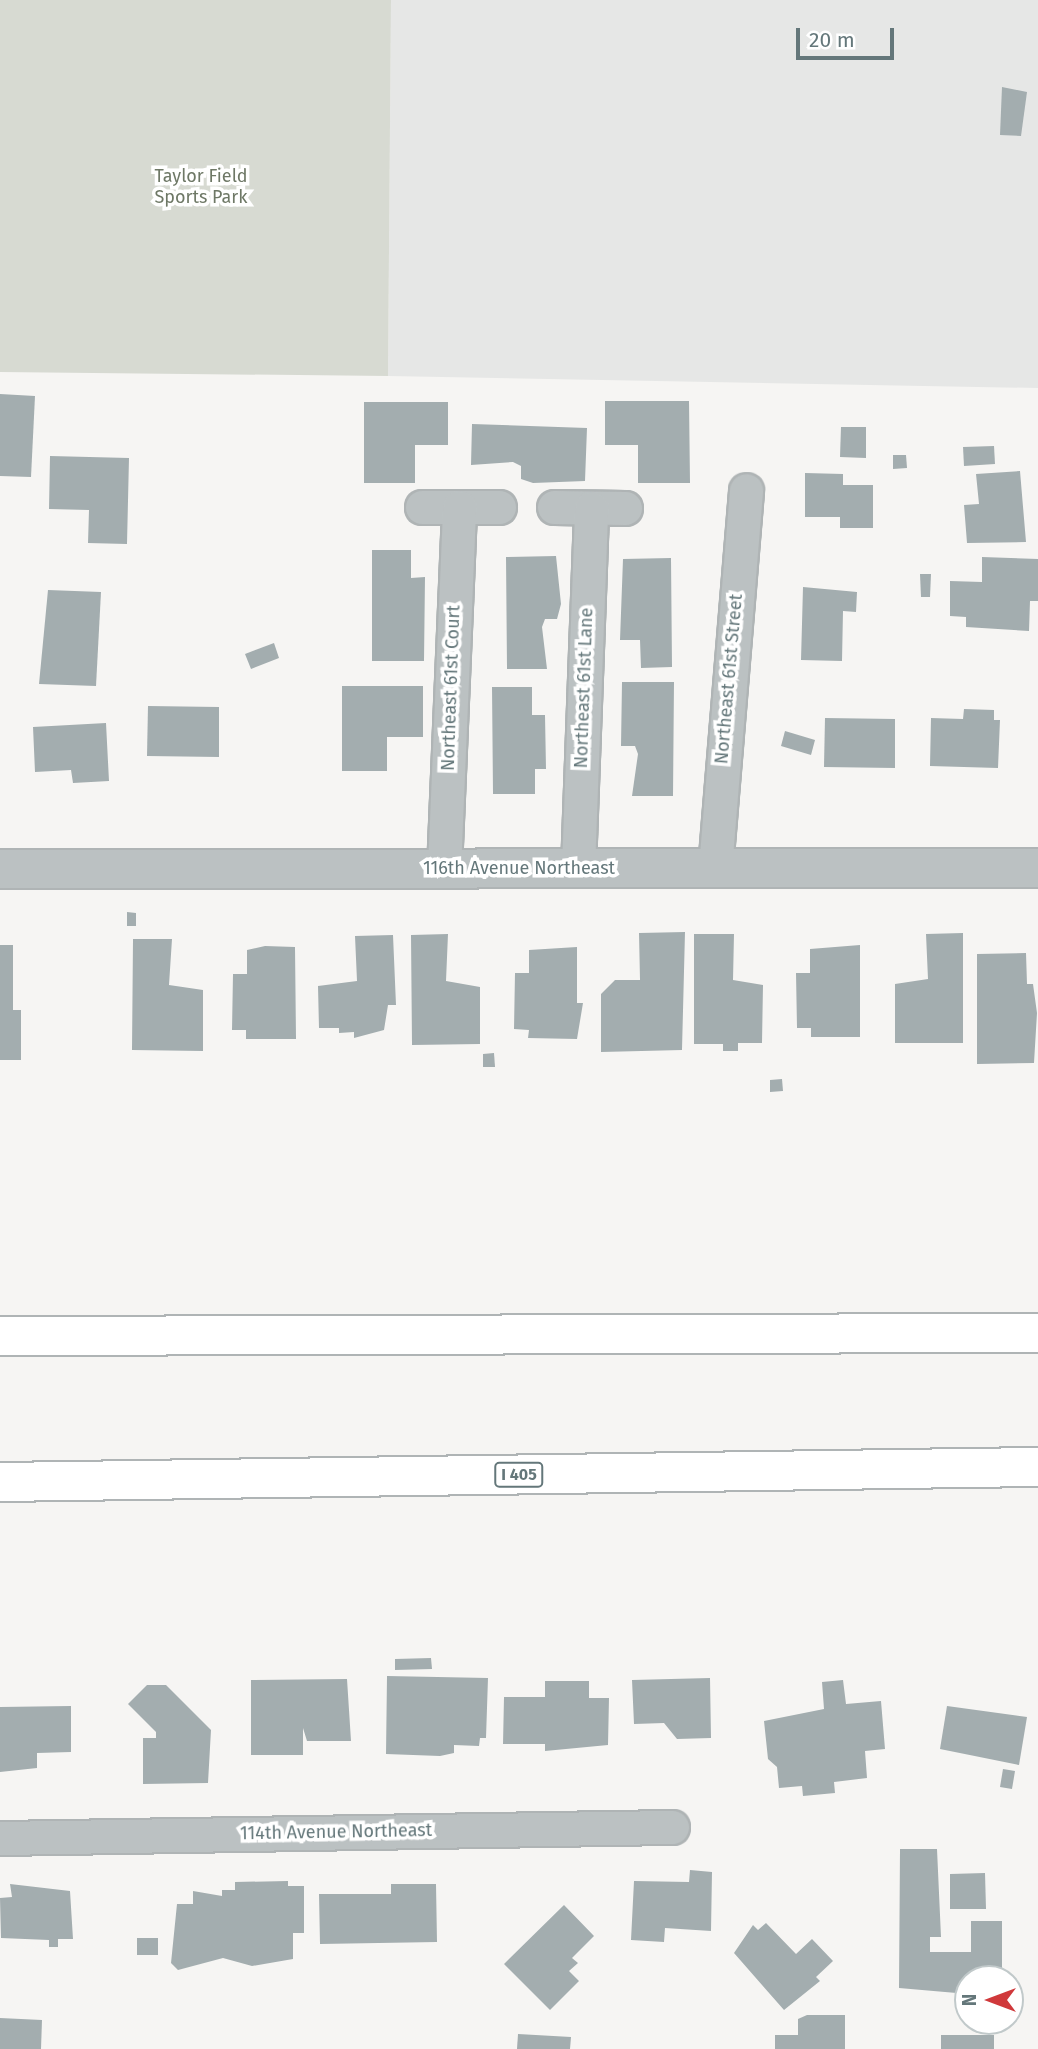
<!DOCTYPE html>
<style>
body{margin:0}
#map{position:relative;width:1038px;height:2049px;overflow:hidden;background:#f6f5f3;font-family:"Fira Sans",sans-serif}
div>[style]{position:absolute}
.built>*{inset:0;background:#e6e7e6}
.green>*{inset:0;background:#d7dad2}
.building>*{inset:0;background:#a3adaf}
.roads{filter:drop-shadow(2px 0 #afb4b5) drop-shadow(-2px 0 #afb4b5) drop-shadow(0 2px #afb4b5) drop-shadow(0 -2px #afb4b5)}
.minor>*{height:33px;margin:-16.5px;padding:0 16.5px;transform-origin:16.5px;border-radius:16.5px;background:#bbc1c2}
.tertiary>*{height:38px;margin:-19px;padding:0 19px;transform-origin:19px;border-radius:19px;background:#bbc1c2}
.motorway>*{height:38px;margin:-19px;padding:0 19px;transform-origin:19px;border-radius:19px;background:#fff}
span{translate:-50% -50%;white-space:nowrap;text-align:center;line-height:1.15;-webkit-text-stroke:7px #fff;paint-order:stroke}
.shield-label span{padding:2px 5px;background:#fff;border:2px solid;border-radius:5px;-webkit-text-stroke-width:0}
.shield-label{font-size:16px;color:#64777a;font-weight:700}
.park-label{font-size:18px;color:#6e7866}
.street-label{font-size:18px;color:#64777a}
.north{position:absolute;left:954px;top:1965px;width:70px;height:70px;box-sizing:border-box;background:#fff;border:2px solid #c1c9ca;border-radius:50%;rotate:270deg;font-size:19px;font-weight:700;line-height:28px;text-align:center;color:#64777a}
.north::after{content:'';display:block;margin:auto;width:24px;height:32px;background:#d0393b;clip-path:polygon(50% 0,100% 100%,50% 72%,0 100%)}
.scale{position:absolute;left:796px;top:28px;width:98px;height:32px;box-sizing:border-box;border:4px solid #64777a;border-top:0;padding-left:9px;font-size:21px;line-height:24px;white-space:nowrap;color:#64777a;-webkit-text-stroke:5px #fff;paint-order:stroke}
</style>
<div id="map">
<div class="built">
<div style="clip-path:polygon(391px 0,1038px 0,1038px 388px,388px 376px)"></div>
</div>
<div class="green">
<div style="clip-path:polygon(0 0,391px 0,388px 376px,0 372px)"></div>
</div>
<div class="building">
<div style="clip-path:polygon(1002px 87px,1027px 92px,1021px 136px,1000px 135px)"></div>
<div style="clip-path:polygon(0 394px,35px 396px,31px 477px,0 476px)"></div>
<div style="clip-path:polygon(605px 401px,689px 401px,690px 483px,638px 483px,638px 445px,605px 445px)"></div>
<div style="clip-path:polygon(364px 402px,448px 402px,448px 445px,415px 445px,415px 483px,364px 483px)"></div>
<div style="clip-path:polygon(472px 424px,587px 428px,585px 481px,533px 483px,521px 479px,521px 466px,513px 462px,471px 465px)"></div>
<div style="clip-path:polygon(841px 427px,866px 427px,866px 458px,840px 457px)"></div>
<div style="clip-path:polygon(994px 446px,995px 464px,964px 466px,963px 447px)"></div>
<div style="clip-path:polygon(893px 455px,906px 455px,907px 468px,893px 469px)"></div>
<div style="clip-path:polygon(50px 456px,129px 458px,127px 544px,88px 543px,89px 510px,49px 509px)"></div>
<div style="clip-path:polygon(1020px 471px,1026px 542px,967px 543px,964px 505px,979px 504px,976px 474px)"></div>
<div style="clip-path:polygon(805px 473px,843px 474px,843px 485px,873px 485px,873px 528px,840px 528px,840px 517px,805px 517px)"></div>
<div style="clip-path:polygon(372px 550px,411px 550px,411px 578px,425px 577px,424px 661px,372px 661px)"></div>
<div style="clip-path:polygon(556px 556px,561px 604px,557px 619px,545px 619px,542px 627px,547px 669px,507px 669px,506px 557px)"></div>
<div style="clip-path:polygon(982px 557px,1038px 559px,1038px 601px,1030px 601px,1029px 631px,966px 627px,966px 617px,950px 616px,950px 581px,982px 582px)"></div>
<div style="clip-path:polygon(671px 558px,672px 667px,641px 668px,640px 640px,620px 640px,623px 559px)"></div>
<div style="clip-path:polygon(920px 574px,931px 574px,930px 597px,921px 597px)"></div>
<div style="clip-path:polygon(803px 587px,857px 592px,856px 612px,843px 611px,842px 661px,801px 660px)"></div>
<div style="clip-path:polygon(48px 590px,101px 592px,96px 686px,39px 684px)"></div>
<div style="clip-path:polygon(274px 643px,279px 658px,251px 669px,245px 654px)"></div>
<div style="clip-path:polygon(622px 682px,674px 682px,673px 796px,632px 796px,638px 754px,635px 746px,621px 746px)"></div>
<div style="clip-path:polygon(342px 686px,423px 686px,423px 737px,387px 737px,387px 771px,342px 771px)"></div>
<div style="clip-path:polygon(492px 687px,532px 687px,532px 715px,545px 715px,546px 769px,535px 769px,535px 794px,493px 794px)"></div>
<div style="clip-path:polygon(148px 706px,219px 707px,219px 757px,147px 756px)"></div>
<div style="clip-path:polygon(964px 709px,994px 710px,994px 720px,1000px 720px,998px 768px,930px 766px,931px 718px,963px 719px)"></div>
<div style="clip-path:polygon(825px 718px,895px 719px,895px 768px,824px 767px)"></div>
<div style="clip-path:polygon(106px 723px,109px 781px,73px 783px,71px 770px,35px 772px,33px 727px)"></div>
<div style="clip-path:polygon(785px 731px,815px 740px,811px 755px,781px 746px)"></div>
<div style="clip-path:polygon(127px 912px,136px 913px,136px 926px,127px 926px)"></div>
<div style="clip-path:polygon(685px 932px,682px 1050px,601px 1052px,601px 994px,615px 980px,640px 980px,639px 933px)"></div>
<div style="clip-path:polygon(963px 933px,963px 1043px,895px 1043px,895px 984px,928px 979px,926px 934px)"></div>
<div style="clip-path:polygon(448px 934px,446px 981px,480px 987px,480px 1044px,412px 1045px,411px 935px)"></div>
<div style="clip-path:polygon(694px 934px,734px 934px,733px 980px,763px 985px,762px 1043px,738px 1043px,738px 1051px,723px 1051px,723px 1044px,694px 1044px)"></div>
<div style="clip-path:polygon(393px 935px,396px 1005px,388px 1005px,384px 1030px,354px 1038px,354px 1032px,339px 1033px,339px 1028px,319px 1028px,318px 986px,357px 981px,355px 936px)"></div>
<div style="clip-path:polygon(133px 939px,172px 939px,169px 985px,203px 990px,203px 1051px,132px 1050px)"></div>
<div style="clip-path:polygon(0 945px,13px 945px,13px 1010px,21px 1010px,21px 1060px,0 1060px)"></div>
<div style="clip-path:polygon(860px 945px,860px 1037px,811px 1037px,811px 1028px,797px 1028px,796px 973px,810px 973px,810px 949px)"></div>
<div style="clip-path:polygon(265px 946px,295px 947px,296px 1039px,246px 1039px,246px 1030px,232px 1030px,233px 974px,247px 974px,247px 950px)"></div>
<div style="clip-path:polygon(577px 947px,577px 1003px,583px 1003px,577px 1039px,528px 1038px,529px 1030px,514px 1029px,515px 973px,529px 973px,529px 950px)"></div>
<div style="clip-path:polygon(1026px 953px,1027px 984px,1033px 984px,1037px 1013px,1034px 1063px,977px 1064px,977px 954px)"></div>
<div style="clip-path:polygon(494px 1053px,495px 1067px,483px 1067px,483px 1054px)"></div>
<div style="clip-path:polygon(782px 1079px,783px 1091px,770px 1092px,770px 1080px)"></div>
<div style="clip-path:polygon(431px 1658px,432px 1669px,395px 1670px,395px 1659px)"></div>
<div style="clip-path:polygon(387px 1676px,488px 1678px,486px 1738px,480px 1738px,479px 1746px,454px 1745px,454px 1753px,440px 1756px,386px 1754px)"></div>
<div style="clip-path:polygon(710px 1678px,711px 1738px,677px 1739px,664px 1723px,634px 1724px,632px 1680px)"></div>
<div style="clip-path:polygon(347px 1679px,351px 1741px,307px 1741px,303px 1728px,303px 1755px,251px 1755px,251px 1680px)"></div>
<div style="clip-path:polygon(843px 1680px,846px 1704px,881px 1701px,885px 1749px,865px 1751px,867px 1778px,834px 1782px,835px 1793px,803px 1796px,802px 1786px,779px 1788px,777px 1767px,768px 1759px,764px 1721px,824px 1709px,822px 1682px)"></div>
<div style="clip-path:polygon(545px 1681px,589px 1681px,589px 1698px,609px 1698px,608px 1745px,545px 1751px,545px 1744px,503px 1744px,504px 1697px,545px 1697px)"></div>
<div style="clip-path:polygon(147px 1685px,166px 1685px,211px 1730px,208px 1783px,143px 1784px,143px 1738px,156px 1738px,156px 1732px,128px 1704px)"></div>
<div style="clip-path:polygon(71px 1706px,71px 1752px,37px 1753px,37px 1768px,0 1772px,0 1707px)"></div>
<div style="clip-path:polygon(947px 1706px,1027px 1717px,1019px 1765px,940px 1749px)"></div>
<div style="clip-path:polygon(1003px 1769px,1015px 1771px,1012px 1789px,1000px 1787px)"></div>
<div style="clip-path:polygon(900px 1849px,937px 1849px,941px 1937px,930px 1937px,930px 1952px,971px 1952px,971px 1921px,1002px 1921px,1002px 1979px,968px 1979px,968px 1994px,899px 1988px)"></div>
<div style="clip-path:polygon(690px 1870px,712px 1872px,711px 1931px,665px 1928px,664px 1942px,631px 1940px,634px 1881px,689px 1882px)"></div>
<div style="clip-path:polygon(985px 1873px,986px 1909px,950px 1909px,950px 1874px)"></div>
<div style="clip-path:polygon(288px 1881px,288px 1886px,304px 1886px,304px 1933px,293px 1933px,293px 1959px,252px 1966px,223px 1958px,178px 1970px,171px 1963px,177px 1904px,193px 1904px,193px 1891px,222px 1896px,222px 1890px,235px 1890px,235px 1882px)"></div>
<div style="clip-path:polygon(10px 1884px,70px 1891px,73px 1939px,58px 1939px,58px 1947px,49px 1947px,49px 1940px,1px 1938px,0 1898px,12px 1897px)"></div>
<div style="clip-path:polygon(391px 1884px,436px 1884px,437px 1942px,320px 1944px,319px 1894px,391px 1894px)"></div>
<div style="clip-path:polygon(564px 1905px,594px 1936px,572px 1958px,578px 1963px,569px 1971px,579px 1981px,550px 2010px,504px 1964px)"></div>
<div style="clip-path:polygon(766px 1923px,796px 1954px,812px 1939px,833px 1961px,816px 1977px,820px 1981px,784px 2010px,734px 1953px,753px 1925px,758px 1930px)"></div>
<div style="clip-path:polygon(137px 1938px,158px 1938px,158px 1955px,137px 1955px)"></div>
<div style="clip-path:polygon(807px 2015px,845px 2015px,845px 2049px,775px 2049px,775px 2035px,798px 2035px,798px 2019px)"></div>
<div style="clip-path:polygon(0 2018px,42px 2020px,41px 2049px,0 2049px)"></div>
<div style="clip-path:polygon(518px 2034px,571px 2037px,570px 2049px,517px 2049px)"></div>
<div style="clip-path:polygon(941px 2035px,994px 2035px,994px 2049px,941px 2049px)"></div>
</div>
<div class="roads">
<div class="minor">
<div style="left:422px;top:507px;width:77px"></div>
<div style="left:554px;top:507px;width:71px;rotate:0.8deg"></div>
<div style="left:578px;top:868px;width:360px;rotate:-87.9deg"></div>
<div style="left:715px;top:868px;width:379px;rotate:-85.3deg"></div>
<div style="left:444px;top:869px;width:362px;rotate:-87.6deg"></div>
<div style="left:0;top:1838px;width:672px;rotate:-0.94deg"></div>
</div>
<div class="tertiary">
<div style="left:0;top:869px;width:1038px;rotate:-0.06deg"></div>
</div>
<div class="motorway">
<div style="left:0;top:1336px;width:1038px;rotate:-0.17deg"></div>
<div style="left:0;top:1482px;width:1038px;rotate:-0.83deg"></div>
</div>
</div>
<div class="shield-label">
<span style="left:519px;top:1475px">I 405</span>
</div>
<div class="park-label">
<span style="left:201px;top:187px">Taylor Field<br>Sports Park</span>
</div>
<div class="street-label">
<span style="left:729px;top:679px;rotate:-85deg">Northeast 61st Street</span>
<span style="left:451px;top:688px;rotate:-88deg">Northeast 61st Court</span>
<span style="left:584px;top:688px;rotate:-88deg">Northeast 61st Lane</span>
<span style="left:519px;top:868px">116th Avenue Northeast</span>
<span style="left:336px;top:1832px;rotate:-1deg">114th Avenue Northeast</span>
</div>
<div class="north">N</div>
<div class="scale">20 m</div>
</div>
